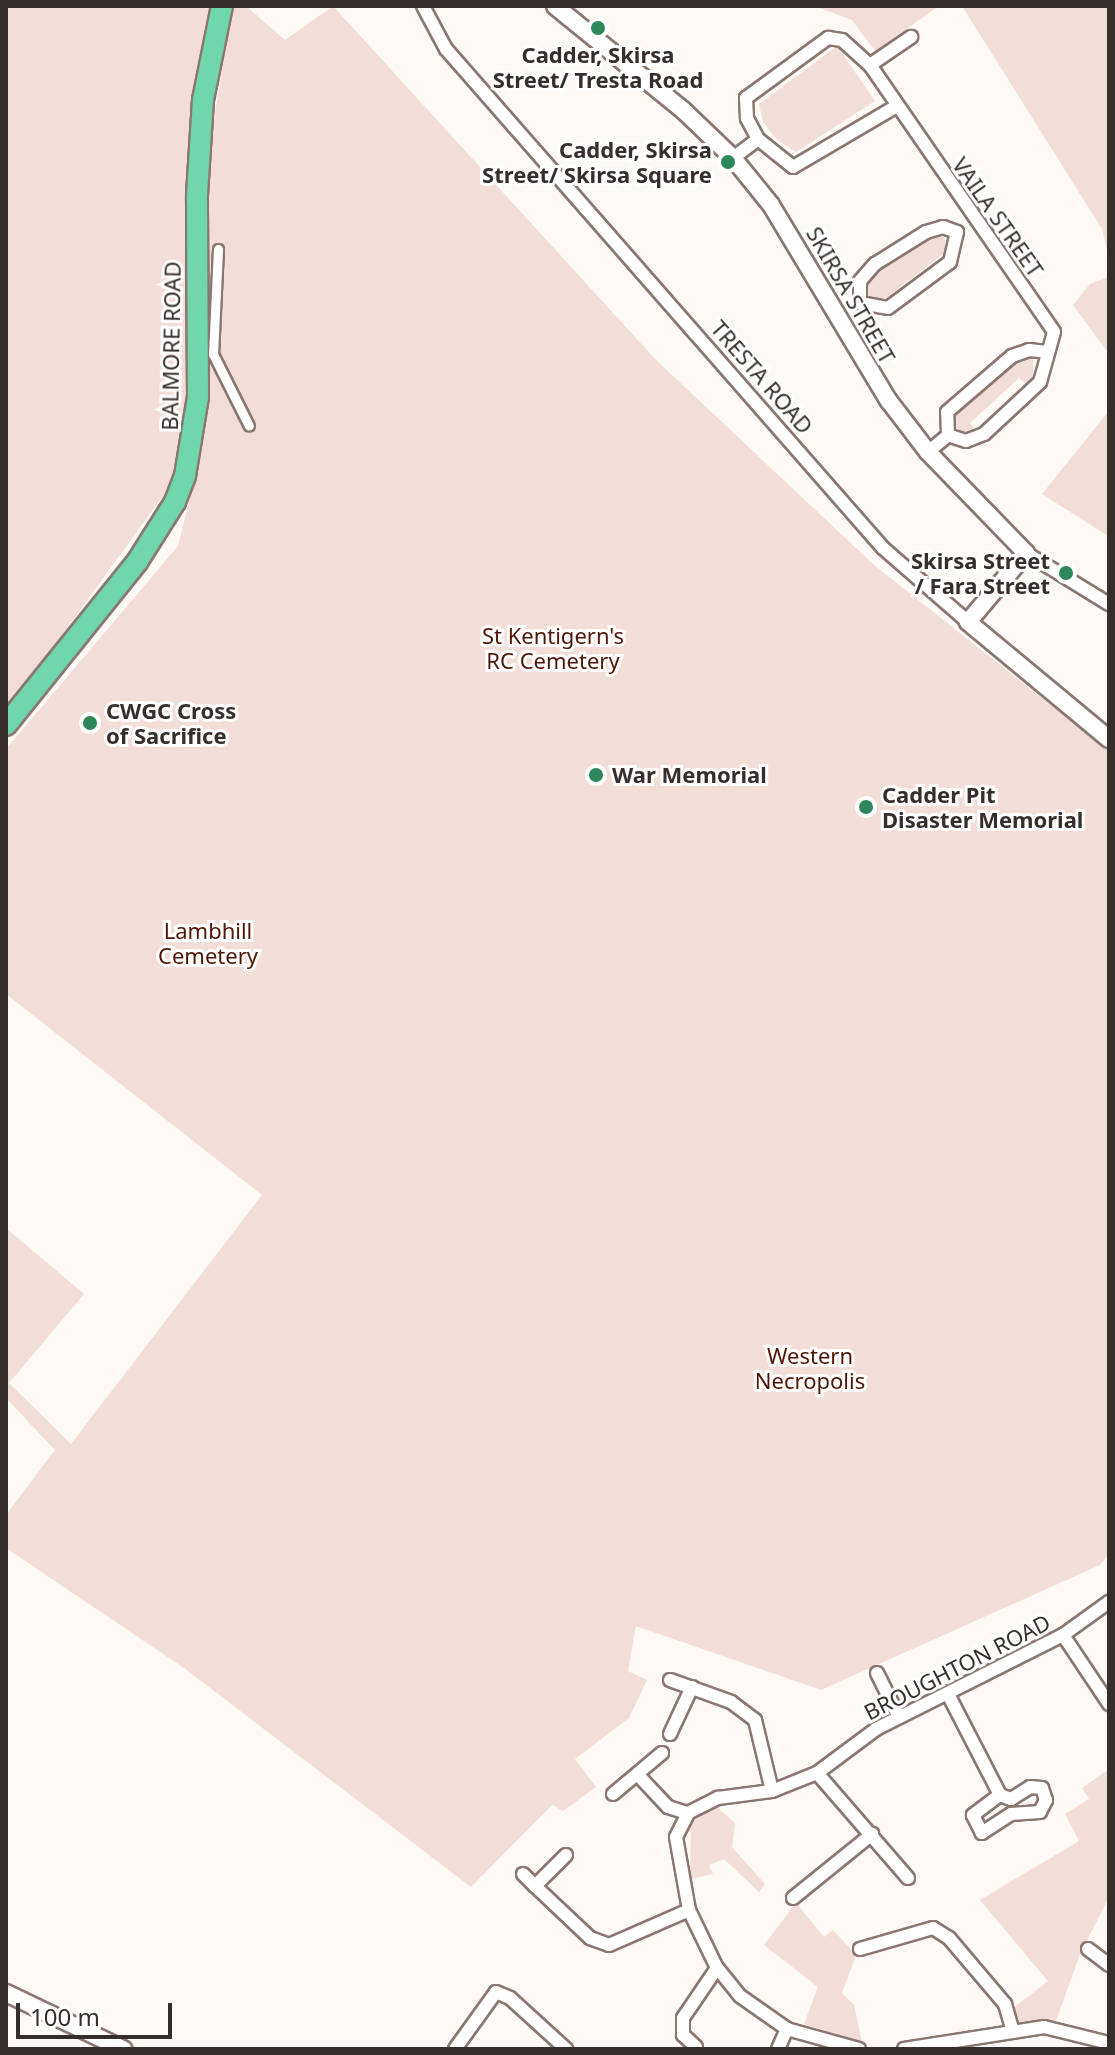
<!DOCTYPE html>
<style>
body{margin:0}
#map{position:relative;width:1115px;height:2055px;overflow:hidden;background:#fdf9f7;font-family:"Noto Sans",sans-serif}
div>[style]{position:absolute}
.green>*{inset:0;background:#f2ddd8}
.roads{filter:drop-shadow(2px 0 #8a7771) drop-shadow(-2px 0 #8a7771) drop-shadow(0 2px #8a7771) drop-shadow(0 -2px #8a7771)}
.pedestrian>*{height:9px;margin:-4.5px;padding:0 4.5px;transform-origin:4.5px;border-radius:4.5px;background:#fff}
.minor>*{height:12px;margin:-6px;padding:0 6px;transform-origin:6px;border-radius:6px;background:#fff}
.tertiary>*{height:16px;margin:-8px;padding:0 8px;transform-origin:8px;border-radius:8px;background:#fff}
.primary>*{height:20px;margin:-10px;padding:0 10px;transform-origin:10px;border-radius:10px;background:#6fd6ad}
.dots>*{width:22px;height:22px;translate:-50% -50%;box-sizing:border-box;border:4px solid #fff;border-radius:50%}
span{translate:-50% -50%;white-space:nowrap;text-align:center;line-height:1.15;-webkit-text-stroke:6px #fff;paint-order:stroke}
.poi-label{font-size:22px;color:#362e2c;font-weight:700}
.right{translate:-100% -50%;text-align:right}
.left{translate:0 -50%;text-align:left}
.street-label{font-size:22px;color:#362e2c}
.park-label{font-size:22px;color:#4f1605}
.frame{position:absolute;inset:0;border:8px solid #362e2c;pointer-events:none}
.scale{position:absolute;left:16px;top:2003px;width:156px;height:36px;box-sizing:border-box;border:4px solid #362e2c;border-top:0;padding-left:10px;font-size:24px;line-height:28px;white-space:nowrap;color:#362e2c;-webkit-text-stroke:6px #fff;paint-order:stroke}
</style>
<div id="map">
<div class="green">
<div style="clip-path:polygon(6px 6px,215px 6px,189px 416px,181px 471px,6px 712px)"></div>
<div style="clip-path:polygon(233px 6px,246px 6px,285px 40px,333px 6px,656px 360px,874px 565px,1109px 751px,1109px 1554px,1100px 1565px,821px 1690px,636px 1626px,628px 1671px,647px 1680px,629px 1718px,575px 1759px,596px 1787px,563px 1811px,552px 1805px,471px 1887px,184px 1668px,6px 1548px,6px 1515px,55px 1450px,6px 1398px,6px 1228px,84px 1294px,9px 1383px,71px 1444px,262px 1195px,6px 994px,6px 749px,178px 546px,201px 455px,209px 373px,209px 148px)"></div>
<div style="clip-path:polygon(814px 6px,939px 6px,875px 51px,852px 20px)"></div>
<div style="clip-path:polygon(962px 6px,1109px 6px,1109px 258px,1102px 229px)"></div>
<div style="clip-path:polygon(837px 46px,875px 101px,796px 152px,777px 140px,763px 122px,759px 104px)"></div>
<div style="clip-path:polygon(931px 236px,944px 237px,947px 251px,886px 298px,868px 300px,867px 279px)"></div>
<div style="clip-path:polygon(1109px 277px,1109px 354px,1073px 305px,1090px 284px)"></div>
<div style="clip-path:polygon(1033px 357px,1033px 376px,1026px 384px,1019px 378px,970px 423px,976px 430px,969px 437px,954px 431px,955px 414px,1023px 358px)"></div>
<div style="clip-path:polygon(1109px 411px,1109px 533px,1108px 536px,1042px 494px)"></div>
<div style="clip-path:polygon(1109px 1769px,1109px 1897px,1080px 1954px,1055px 2024px,1016px 2029px,1011px 2010px,1048px 1981px,980px 1900px,1079px 1841px,1065px 1814px,1089px 1799px,1082px 1788px)"></div>
<div style="clip-path:polygon(715px 1805px,735px 1823px,732px 1847px,765px 1884px,759px 1892px,724px 1859px,709px 1865px,713px 1874px,690px 1879px,691px 1823px)"></div>
<div style="clip-path:polygon(796px 1903px,824px 1937px,833px 1930px,852px 1950px,855px 1958px,842px 1993px,854px 2005px,862px 2042px,804px 2024px,818px 1987px,764px 1945px)"></div>
</div>
<div class="roads">
<div class="pedestrian">
<div style="left:218px;top:249px;width:105px;rotate:92.7deg"></div>
<div style="left:213px;top:354px;width:80px;rotate:63.4deg"></div>
</div>
<div class="minor">
<div style="left:423px;top:6px;width:49px;rotate:61.9deg"></div>
<div style="left:446px;top:49px;width:663px;rotate:48.79deg"></div>
<div style="left:883px;top:548px;width:113px;rotate:41deg"></div>
<div style="left:870px;top:65px;width:50px;rotate:-34.3deg"></div>
<div style="left:895px;top:107px;width:118px;rotate:149.5deg"></div>
<div style="left:793px;top:167px;width:45px;rotate:-141.3deg"></div>
<div style="left:758px;top:139px;width:24px;rotate:-118deg"></div>
<div style="left:747px;top:118px;width:20px;rotate:-93deg"></div>
<div style="left:746px;top:98px;width:102px;rotate:-36.2deg"></div>
<div style="left:828px;top:38px;width:14px;rotate:8deg"></div>
<div style="left:842px;top:40px;width:38px;rotate:42deg"></div>
<div style="left:870px;top:65px;width:324px;rotate:55.4deg"></div>
<div style="left:1054px;top:332px;width:52px;rotate:105.6deg"></div>
<div style="left:1040px;top:382px;width:76px;rotate:137.1deg"></div>
<div style="left:984px;top:434px;width:19px;rotate:159deg"></div>
<div style="left:966px;top:441px;width:19px;rotate:-162deg"></div>
<div style="left:733px;top:158px;width:31px;rotate:-37deg"></div>
<div style="left:860px;top:303px;width:22px;rotate:-90deg"></div>
<div style="left:860px;top:281px;width:23px;rotate:-49deg"></div>
<div style="left:875px;top:264px;width:60px;rotate:-32.1deg"></div>
<div style="left:926px;top:232px;width:18px;rotate:-16deg"></div>
<div style="left:943px;top:227px;width:15px;rotate:20deg"></div>
<div style="left:860px;top:303px;width:28px;rotate:10deg"></div>
<div style="left:888px;top:308px;width:77px;rotate:-36.6deg"></div>
<div style="left:950px;top:262px;width:31px;rotate:-77deg"></div>
<div style="left:948px;top:435px;width:23px;rotate:-92deg"></div>
<div style="left:947px;top:412px;width:86px;rotate:-40.7deg"></div>
<div style="left:1012px;top:356px;width:18px;rotate:-19deg"></div>
<div style="left:1029px;top:350px;width:18px;rotate:6deg"></div>
<div style="left:928px;top:452px;width:26px;rotate:-40deg"></div>
<div style="left:1026px;top:553px;width:97px;rotate:31.6deg"></div>
<div style="left:1063px;top:1635px;width:83px;rotate:56.3deg"></div>
<div style="left:877px;top:1673px;width:49px;rotate:63.4deg"></div>
<div style="left:670px;top:1680px;width:65px;rotate:19.8deg"></div>
<div style="left:731px;top:1702px;width:30px;rotate:37deg"></div>
<div style="left:755px;top:1720px;width:73px;rotate:76.5deg"></div>
<div style="left:949px;top:1696px;width:111px;rotate:62.7deg"></div>
<div style="left:1000px;top:1795px;width:12px;rotate:20deg"></div>
<div style="left:1011px;top:1799px;width:22px;rotate:-32deg"></div>
<div style="left:1030px;top:1787px;width:12px;rotate:5deg"></div>
<div style="left:1042px;top:1788px;width:13px;rotate:72deg"></div>
<div style="left:1046px;top:1800px;width:13px;rotate:117deg"></div>
<div style="left:1040px;top:1812px;width:29px;rotate:176deg"></div>
<div style="left:1011px;top:1814px;width:35px;rotate:147deg"></div>
<div style="left:982px;top:1833px;width:20px;rotate:-117deg"></div>
<div style="left:973px;top:1815px;width:34px;rotate:-37deg"></div>
<div style="left:670px;top:1734px;width:52px;rotate:-64.9deg"></div>
<div style="left:817px;top:1773px;width:139px;rotate:49.1deg"></div>
<div style="left:638px;top:1775px;width:44px;rotate:46.8deg"></div>
<div style="left:668px;top:1807px;width:21px;rotate:17deg"></div>
<div style="left:613px;top:1794px;width:64px;rotate:-39.9deg"></div>
<div style="left:566px;top:1855px;width:44px;rotate:135deg"></div>
<div style="left:535px;top:1886px;width:76px;rotate:43.4deg"></div>
<div style="left:590px;top:1938px;width:20px;rotate:20deg"></div>
<div style="left:609px;top:1945px;width:87px;rotate:-23.6deg"></div>
<div style="left:523px;top:1874px;width:17px;rotate:45deg"></div>
<div style="left:793px;top:1898px;width:102px;rotate:-39deg"></div>
<div style="left:860px;top:1949px;width:76px;rotate:-16deg"></div>
<div style="left:933px;top:1928px;width:19px;rotate:32deg"></div>
<div style="left:949px;top:1938px;width:87px;rotate:49.7deg"></div>
<div style="left:1005px;top:2004px;width:29px;rotate:74deg"></div>
<div style="left:1088px;top:1949px;width:26px;rotate:37deg"></div>
<div style="left:696px;top:2047px;width:18px;rotate:-137deg"></div>
<div style="left:683px;top:2035px;width:17px;rotate:-90deg"></div>
<div style="left:683px;top:2018px;width:60px;rotate:-55.8deg"></div>
<div style="left:455px;top:2049px;width:70px;rotate:-54.3deg"></div>
<div style="left:496px;top:1992px;width:15px;rotate:23deg"></div>
<div style="left:510px;top:1998px;width:76px;rotate:42.3deg"></div>
<div style="left:778px;top:2049px;width:22px;rotate:-66deg"></div>
<div style="left:859px;top:2049px;width:75px;rotate:-164.5deg"></div>
<div style="left:787px;top:2029px;width:57px;rotate:-144.9deg"></div>
<div style="left:740px;top:1996px;width:36px;rotate:-129deg"></div>
<div style="left:717px;top:1968px;width:64px;rotate:-115.8deg"></div>
<div style="left:689px;top:1910px;width:74px;rotate:-100.1deg"></div>
<div style="left:676px;top:1837px;width:27px;rotate:-63deg"></div>
<div style="left:688px;top:1813px;width:34px;rotate:-27deg"></div>
<div style="left:718px;top:1798px;width:54px;rotate:-7.4deg"></div>
<div style="left:772px;top:1791px;width:48px;rotate:-21.8deg"></div>
<div style="left:817px;top:1773px;width:74px;rotate:-36.7deg"></div>
<div style="left:876px;top:1729px;width:209px;rotate:-26.7deg"></div>
<div style="left:1063px;top:1635px;width:57px;rotate:-35.7deg"></div>
<div style="left:904px;top:2049px;width:142px;rotate:-8.9deg"></div>
<div style="left:1044px;top:2027px;width:67px;rotate:13.8deg"></div>
</div>
<div class="tertiary">
<div style="left:555px;top:6px;width:166px;rotate:39.1deg"></div>
<div style="left:684px;top:111px;width:68px;rotate:43.8deg"></div>
<div style="left:733px;top:158px;width:60px;rotate:51deg"></div>
<div style="left:771px;top:205px;width:229px;rotate:59deg"></div>
<div style="left:889px;top:401px;width:64px;rotate:52.6deg"></div>
<div style="left:928px;top:452px;width:141px;rotate:45.9deg"></div>
<div style="left:1026px;top:553px;width:90px;rotate:130deg"></div>
<div style="left:968px;top:622px;width:183px;rotate:39.7deg"></div>
<div style="left:6px;top:1993px;width:130px;rotate:25.6deg"></div>
</div>
<div class="primary">
<div style="left:6px;top:725px;width:209px;rotate:-51.2deg"></div>
<div style="left:137px;top:562px;width:71px;rotate:-57.7deg"></div>
<div style="left:175px;top:502px;width:28px;rotate:-69deg"></div>
<div style="left:185px;top:476px;width:80px;rotate:-80.7deg"></div>
<div style="left:198px;top:397px;width:202px;rotate:-90.3deg"></div>
<div style="left:197px;top:195px;width:95px;rotate:-86.4deg"></div>
<div style="left:203px;top:100px;width:96px;rotate:-78.6deg"></div>
</div>
</div>
<div class="dots">
<div style="left:598px;top:28px;background:#2e875b"></div>
<div style="left:728px;top:162px;background:#2e875b"></div>
<div style="left:1066px;top:573px;background:#2e875b"></div>
<div style="left:90px;top:723px;background:#2e875b"></div>
<div style="left:596px;top:775px;background:#2e875b"></div>
<div style="left:866px;top:807px;background:#2e875b"></div>
</div>
<div class="poi-label">
<span style="left:598px;top:67px">Cadder, Skirsa<br>Street/ Tresta Road</span>
<span class="right" style="left:712px;top:162px">Cadder, Skirsa<br>Street/ Skirsa Square</span>
<span class="right" style="left:1050px;top:573px">Skirsa Street<br>/ Fara Street</span>
<span class="left" style="left:106px;top:723px">CWGC Cross<br>of Sacrifice</span>
<span class="left" style="left:612px;top:775px">War Memorial</span>
<span class="left" style="left:882px;top:807px">Cadder Pit<br>Disaster Memorial</span>
</div>
<div class="street-label">
<span style="left:998px;top:217px;rotate:55deg">VAILA STREET</span>
<span style="left:851px;top:295px;rotate:60deg">SKIRSA STREET</span>
<span style="left:171px;top:346px;rotate:-89deg">BALMORE ROAD</span>
<span style="left:762px;top:377px;rotate:49deg">TRESTA ROAD</span>
<span style="left:957px;top:1667px;rotate:-27deg">BROUGHTON ROAD</span>
</div>
<div class="park-label">
<span style="left:553px;top:648px">St Kentigern's<br>RC Cemetery</span>
<span style="left:208px;top:943px">Lambhill<br>Cemetery</span>
<span style="left:810px;top:1368px">Western<br>Necropolis</span>
</div>
<div class="frame"></div>
<div class="scale">100 m</div>
</div>
